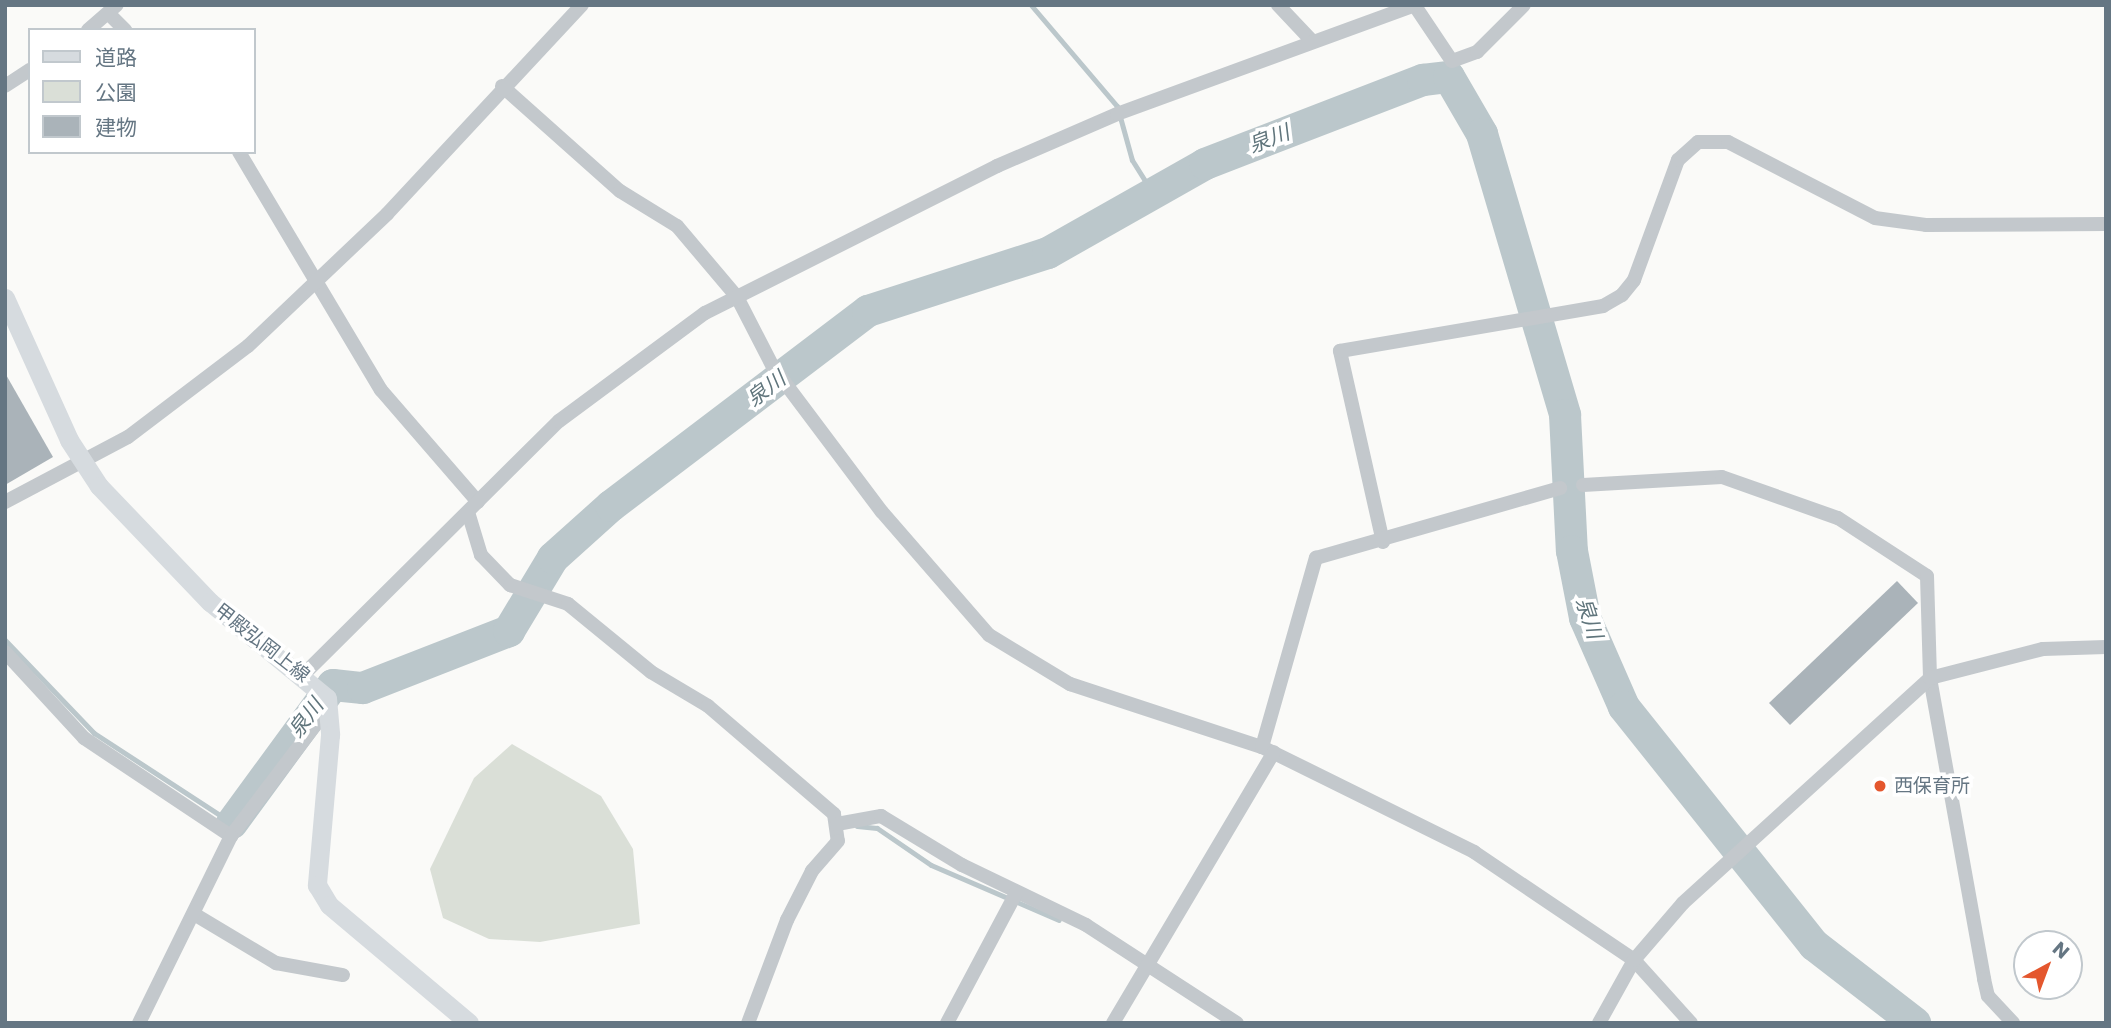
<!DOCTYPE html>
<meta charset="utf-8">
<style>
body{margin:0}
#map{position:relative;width:2111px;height:1028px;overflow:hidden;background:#fafaf8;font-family:Poppins,"Noto Sans JP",sans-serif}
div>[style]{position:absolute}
.green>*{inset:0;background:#dadfd7}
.stream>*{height:5px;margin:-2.5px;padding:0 2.5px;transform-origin:2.5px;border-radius:2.5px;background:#bbc7cb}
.river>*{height:32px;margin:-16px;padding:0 16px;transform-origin:16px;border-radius:16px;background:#bbc7cb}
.building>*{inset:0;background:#aab3b9}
.street>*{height:14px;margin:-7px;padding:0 7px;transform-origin:7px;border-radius:7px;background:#c3c8cc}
.secondary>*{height:19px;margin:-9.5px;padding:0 9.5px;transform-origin:9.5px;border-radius:9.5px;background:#d6dbdf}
.dots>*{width:19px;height:19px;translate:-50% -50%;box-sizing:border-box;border:4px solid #fff;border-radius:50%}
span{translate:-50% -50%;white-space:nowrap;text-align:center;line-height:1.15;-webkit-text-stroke:7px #fff;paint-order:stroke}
.street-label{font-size:19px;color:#657683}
.poi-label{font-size:19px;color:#657683}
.left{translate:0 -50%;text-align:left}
.water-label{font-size:21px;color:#60757c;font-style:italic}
.frame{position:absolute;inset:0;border:7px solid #657683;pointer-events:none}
.legend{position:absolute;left:28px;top:28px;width:228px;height:126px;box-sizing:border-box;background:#fff;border:2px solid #c1c8cd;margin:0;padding:9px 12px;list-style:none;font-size:21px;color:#657683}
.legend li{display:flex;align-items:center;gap:14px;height:35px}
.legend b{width:35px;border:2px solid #c1c8cd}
.north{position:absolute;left:2013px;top:930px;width:70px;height:70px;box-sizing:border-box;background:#fff;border:2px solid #c1c8cd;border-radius:50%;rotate:41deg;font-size:19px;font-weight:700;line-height:28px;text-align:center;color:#657683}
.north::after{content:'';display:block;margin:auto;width:24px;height:32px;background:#e4572e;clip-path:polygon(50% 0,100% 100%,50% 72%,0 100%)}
</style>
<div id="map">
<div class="green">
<div style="clip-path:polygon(512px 744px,601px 796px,633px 849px,640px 924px,540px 942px,489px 939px,443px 918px,430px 869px,474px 778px)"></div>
</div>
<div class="stream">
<div style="left:1031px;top:5px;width:133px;rotate:49.6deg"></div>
<div style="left:1117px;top:106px;width:56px;rotate:74.5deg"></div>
<div style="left:1132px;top:160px;width:40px;rotate:58deg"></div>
<div style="left:5px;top:640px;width:129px;rotate:46.3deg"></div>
<div style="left:94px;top:733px;width:165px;rotate:33.1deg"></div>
<div style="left:857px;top:826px;width:20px;rotate:6deg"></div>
<div style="left:877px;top:828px;width:65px;rotate:34.4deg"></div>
<div style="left:931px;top:865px;width:139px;rotate:23.3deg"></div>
</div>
<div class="river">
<div style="left:232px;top:823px;width:171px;rotate:-53.8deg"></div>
<div style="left:333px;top:685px;width:30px;rotate:6deg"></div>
<div style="left:363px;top:688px;width:157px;rotate:-21.3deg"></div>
<div style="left:509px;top:631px;width:85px;rotate:-58.9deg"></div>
<div style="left:553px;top:558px;width:78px;rotate:-41.9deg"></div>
<div style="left:611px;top:506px;width:323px;rotate:-37.2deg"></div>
<div style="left:868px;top:311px;width:189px;rotate:-17.9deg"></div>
<div style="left:1048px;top:253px;width:180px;rotate:-29.5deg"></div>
<div style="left:1205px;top:164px;width:234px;rotate:-21.1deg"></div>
<div style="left:1423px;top:80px;width:26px;rotate:-7deg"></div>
<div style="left:1449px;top:77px;width:66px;rotate:59.9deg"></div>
<div style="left:1482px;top:134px;width:293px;rotate:73.5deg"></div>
<div style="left:1565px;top:415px;width:136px;rotate:87.1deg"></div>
<div style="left:1572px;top:551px;width:68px;rotate:79deg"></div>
<div style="left:1585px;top:618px;width:97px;rotate:66.3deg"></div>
<div style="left:1624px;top:707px;width:305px;rotate:51.4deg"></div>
<div style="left:1814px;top:945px;width:128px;rotate:37.7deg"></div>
</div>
<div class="building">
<div style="clip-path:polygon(5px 373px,53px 457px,5px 485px)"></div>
<div style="clip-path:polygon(1897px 581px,1918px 603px,1790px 725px,1769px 703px)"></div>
</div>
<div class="street">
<div style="left:1278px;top:5px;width:50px;rotate:46.6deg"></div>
<div style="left:1415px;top:6px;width:66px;rotate:56.1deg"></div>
<div style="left:1452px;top:61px;width:27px;rotate:-20deg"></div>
<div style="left:1477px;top:52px;width:66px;rotate:-45deg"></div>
<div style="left:109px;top:14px;width:23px;rotate:45deg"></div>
<div style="left:88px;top:30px;width:38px;rotate:-41deg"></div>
<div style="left:5px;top:86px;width:30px;rotate:-33deg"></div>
<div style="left:502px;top:86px;width:158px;rotate:41.7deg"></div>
<div style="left:620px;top:191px;width:67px;rotate:31.6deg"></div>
<div style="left:677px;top:226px;width:93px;rotate:49.8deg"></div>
<div style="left:737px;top:297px;width:79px;rotate:62.8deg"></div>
<div style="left:773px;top:367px;width:181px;rotate:53.1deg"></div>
<div style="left:882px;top:512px;width:163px;rotate:49deg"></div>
<div style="left:989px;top:635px;width:95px;rotate:31.2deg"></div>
<div style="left:1070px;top:684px;width:202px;rotate:18.2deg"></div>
<div style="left:1262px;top:747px;width:237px;rotate:26.3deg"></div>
<div style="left:1474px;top:852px;width:193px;rotate:34deg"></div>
<div style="left:1634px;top:960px;width:85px;rotate:47.9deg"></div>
<div style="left:239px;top:152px;width:277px;rotate:59.2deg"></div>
<div style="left:381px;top:390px;width:148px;rotate:49.1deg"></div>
<div style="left:1583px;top:485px;width:139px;rotate:-3.3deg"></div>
<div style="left:1722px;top:477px;width:123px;rotate:19.5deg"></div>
<div style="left:1838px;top:518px;width:106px;rotate:33.1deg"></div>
<div style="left:1927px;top:576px;width:102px;rotate:88.3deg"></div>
<div style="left:1930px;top:678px;width:306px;rotate:79.8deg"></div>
<div style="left:1984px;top:979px;width:17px;rotate:77deg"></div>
<div style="left:1988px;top:996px;width:37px;rotate:47deg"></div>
<div style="left:5px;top:502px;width:139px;rotate:-27.9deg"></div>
<div style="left:128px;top:437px;width:151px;rotate:-37.2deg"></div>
<div style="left:248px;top:346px;width:192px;rotate:-43.5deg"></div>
<div style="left:387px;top:214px;width:286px;rotate:-47deg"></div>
<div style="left:468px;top:512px;width:45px;rotate:73.2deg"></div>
<div style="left:481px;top:555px;width:42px;rotate:46deg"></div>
<div style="left:510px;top:585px;width:61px;rotate:18.1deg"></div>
<div style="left:568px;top:604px;width:107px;rotate:39.3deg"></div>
<div style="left:651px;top:672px;width:66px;rotate:30.8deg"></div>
<div style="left:708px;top:706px;width:166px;rotate:40.6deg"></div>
<div style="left:834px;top:814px;width:27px;rotate:82deg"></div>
<div style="left:838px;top:841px;width:40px;rotate:131deg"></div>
<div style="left:812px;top:871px;width:55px;rotate:117deg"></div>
<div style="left:787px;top:920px;width:110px;rotate:110.7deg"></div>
<div style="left:1383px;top:542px;width:196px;rotate:-102.7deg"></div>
<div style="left:1340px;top:351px;width:267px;rotate:-9.7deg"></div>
<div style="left:1603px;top:306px;width:22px;rotate:-30deg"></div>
<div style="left:1622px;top:295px;width:19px;rotate:-51deg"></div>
<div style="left:1634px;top:280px;width:128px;rotate:-69.9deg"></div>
<div style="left:1678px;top:160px;width:27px;rotate:-42deg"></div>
<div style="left:1698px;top:142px;width:30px"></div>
<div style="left:1728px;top:142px;width:165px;rotate:27.3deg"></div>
<div style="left:1875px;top:218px;width:51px;rotate:7.8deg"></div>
<div style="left:1926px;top:225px;width:180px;rotate:-0.3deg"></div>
<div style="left:5px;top:652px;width:117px;rotate:47.4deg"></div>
<div style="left:84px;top:738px;width:177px;rotate:33.7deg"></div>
<div style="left:231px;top:836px;width:162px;rotate:-52.8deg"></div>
<div style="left:303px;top:675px;width:361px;rotate:-44.8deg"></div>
<div style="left:559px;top:421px;width:182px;rotate:-36.5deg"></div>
<div style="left:705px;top:313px;width:327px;rotate:-26.7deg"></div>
<div style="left:997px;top:166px;width:131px;rotate:-23.4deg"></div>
<div style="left:1117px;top:114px;width:317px;rotate:-20.1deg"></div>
<div style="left:1262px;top:747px;width:197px;rotate:-74.1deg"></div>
<div style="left:1316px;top:558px;width:254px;rotate:-16deg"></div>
<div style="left:837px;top:824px;width:45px;rotate:-10.3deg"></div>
<div style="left:881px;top:816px;width:95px;rotate:31.2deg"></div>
<div style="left:962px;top:865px;width:138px;rotate:25.8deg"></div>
<div style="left:1086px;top:925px;width:180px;rotate:33deg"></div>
<div style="left:194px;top:914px;width:96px;rotate:30.9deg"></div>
<div style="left:276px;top:963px;width:68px;rotate:10.2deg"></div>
<div style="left:139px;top:1023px;width:208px;rotate:-63.8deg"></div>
<div style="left:947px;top:1023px;width:147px;rotate:-62deg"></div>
<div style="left:1113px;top:1023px;width:315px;rotate:-59.3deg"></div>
<div style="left:1599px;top:1023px;width:72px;rotate:-60.9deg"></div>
<div style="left:1634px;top:960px;width:75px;rotate:-49.3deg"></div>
<div style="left:1683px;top:903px;width:334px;rotate:-42.3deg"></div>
<div style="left:1930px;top:678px;width:117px;rotate:-14.4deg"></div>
<div style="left:2043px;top:649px;width:63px;rotate:-1.8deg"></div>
</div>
<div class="secondary">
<div style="left:5px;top:298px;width:156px;rotate:65.7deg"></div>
<div style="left:69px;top:440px;width:55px;rotate:56.9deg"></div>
<div style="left:99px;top:486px;width:161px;rotate:46.3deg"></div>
<div style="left:210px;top:602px;width:151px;rotate:39.4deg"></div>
<div style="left:327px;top:698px;width:37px;rotate:85deg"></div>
<div style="left:330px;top:735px;width:151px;rotate:95deg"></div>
<div style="left:317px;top:885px;width:23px;rotate:59deg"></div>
<div style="left:329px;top:905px;width:183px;rotate:40.1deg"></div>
</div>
<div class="dots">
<div style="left:1880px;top:786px;background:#e4572e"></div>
</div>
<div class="street-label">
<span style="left:262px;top:643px;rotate:38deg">甲殿弘岡上線</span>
</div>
<div class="poi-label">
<span class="left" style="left:1894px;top:786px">西保育所</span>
</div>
<div class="water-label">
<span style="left:1269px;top:139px;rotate:-21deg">泉川</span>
<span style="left:766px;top:389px;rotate:-37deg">泉川</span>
<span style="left:1589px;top:618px;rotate:72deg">泉川</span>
<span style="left:306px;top:718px;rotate:-53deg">泉川</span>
</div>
<div class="frame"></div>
<ul class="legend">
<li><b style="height:9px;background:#d6dbdf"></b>道路</li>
<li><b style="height:19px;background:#dadfd7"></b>公園</li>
<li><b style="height:19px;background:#aab3b9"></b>建物</li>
</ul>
<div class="north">N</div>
</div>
